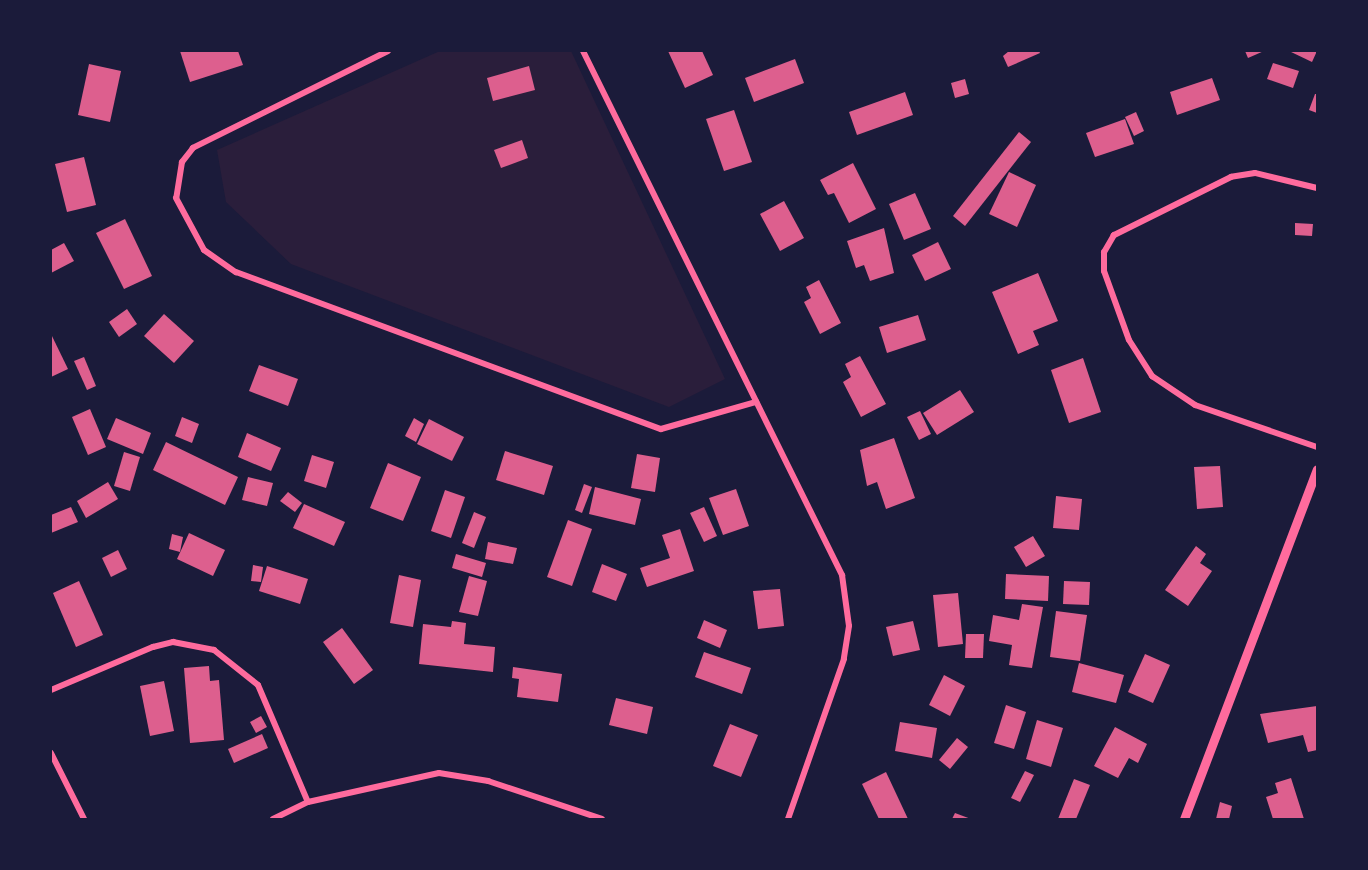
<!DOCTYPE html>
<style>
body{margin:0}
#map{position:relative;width:1368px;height:870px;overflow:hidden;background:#1b1b3a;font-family:"Source Sans 3",sans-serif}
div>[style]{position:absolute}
.green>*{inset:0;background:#2a1e3b}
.building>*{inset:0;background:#dd5f8e}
.minor>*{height:6px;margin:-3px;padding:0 3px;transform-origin:3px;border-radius:3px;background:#ff6b9d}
.tertiary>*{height:9px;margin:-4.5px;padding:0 4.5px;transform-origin:4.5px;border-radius:4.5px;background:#ff6b9d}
span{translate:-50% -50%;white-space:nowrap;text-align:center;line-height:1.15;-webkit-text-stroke:4.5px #1b1b3a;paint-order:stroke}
.frame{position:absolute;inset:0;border:52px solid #1b1b3a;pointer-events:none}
</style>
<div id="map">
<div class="green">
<div style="clip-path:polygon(440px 51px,571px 51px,725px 379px,669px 407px,291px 264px,226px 202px,217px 150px)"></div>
</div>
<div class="building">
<div style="clip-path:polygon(180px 51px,238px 51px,243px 65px,190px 82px)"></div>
<div style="clip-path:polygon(668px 51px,702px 51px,713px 75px,685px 88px)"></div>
<div style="clip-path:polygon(1009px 51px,1039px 51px,1040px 53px,1008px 67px,1003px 56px)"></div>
<div style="clip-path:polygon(1245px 51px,1264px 51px,1248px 58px)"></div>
<div style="clip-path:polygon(1289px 51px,1317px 51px,1312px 62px)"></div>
<div style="clip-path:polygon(795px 59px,804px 83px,754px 102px,745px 78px)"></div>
<div style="clip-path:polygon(1273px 63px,1299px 71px,1293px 88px,1267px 79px)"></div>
<div style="clip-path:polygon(89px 64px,121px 71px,110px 122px,78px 115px)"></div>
<div style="clip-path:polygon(529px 66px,535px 90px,493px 101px,487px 78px)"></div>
<div style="clip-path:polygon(1212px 78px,1220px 100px,1177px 115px,1170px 92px)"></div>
<div style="clip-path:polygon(965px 79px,969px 94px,955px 98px,951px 83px)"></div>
<div style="clip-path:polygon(905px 92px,913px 115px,857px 135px,849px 112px)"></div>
<div style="clip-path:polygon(1315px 94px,1317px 94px,1317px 113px,1309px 110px)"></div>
<div style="clip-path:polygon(734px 110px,752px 162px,724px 171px,706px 119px)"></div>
<div style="clip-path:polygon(1136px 112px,1144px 131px,1134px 136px,1125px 117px)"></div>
<div style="clip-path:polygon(1125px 119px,1134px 144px,1095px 157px,1086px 133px)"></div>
<div style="clip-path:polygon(1019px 132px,1031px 142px,965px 226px,953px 216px)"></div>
<div style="clip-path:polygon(522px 140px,528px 158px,501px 168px,494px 150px)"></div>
<div style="clip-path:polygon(84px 157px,96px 205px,67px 212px,55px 164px)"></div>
<div style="clip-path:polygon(853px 163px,876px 209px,849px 223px,834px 193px,828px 195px,820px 180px)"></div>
<div style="clip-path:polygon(1009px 172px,1036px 185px,1017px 227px,989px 214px)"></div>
<div style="clip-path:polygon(915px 193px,931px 229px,904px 240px,889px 204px)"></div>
<div style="clip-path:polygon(784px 201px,804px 238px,780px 251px,760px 214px)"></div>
<div style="clip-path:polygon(125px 219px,152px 276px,124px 289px,96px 233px)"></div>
<div style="clip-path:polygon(1295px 223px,1313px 224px,1312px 236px,1295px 235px)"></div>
<div style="clip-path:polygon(884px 228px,894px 273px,870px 281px,864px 265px,856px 268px,847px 241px)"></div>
<div style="clip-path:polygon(938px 242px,951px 269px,925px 281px,912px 255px)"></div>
<div style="clip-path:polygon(64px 243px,74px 261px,51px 273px,51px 250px)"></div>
<div style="clip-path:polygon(1038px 273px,1058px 321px,1033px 331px,1039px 345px,1018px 354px,992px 292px)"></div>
<div style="clip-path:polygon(819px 280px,841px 323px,820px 334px,804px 302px,811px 298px,806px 287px)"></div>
<div style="clip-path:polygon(127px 309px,137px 324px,119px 337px,109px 322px)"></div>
<div style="clip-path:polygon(164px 314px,194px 341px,174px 363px,144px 336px)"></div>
<div style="clip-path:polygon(918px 315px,926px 340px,887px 353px,879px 327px)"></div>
<div style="clip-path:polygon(51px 334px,68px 369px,51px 377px)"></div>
<div style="clip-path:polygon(860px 356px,886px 404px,861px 417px,843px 382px,851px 377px,845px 364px)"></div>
<div style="clip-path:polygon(84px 357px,96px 386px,87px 390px,74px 361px)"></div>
<div style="clip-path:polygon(1083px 358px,1101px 412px,1069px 423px,1051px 370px)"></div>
<div style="clip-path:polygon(259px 365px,298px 379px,288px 406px,249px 391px)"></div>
<div style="clip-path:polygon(960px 390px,974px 412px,937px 435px,923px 413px)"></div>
<div style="clip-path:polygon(90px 409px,106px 447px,88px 455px,72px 417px)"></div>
<div style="clip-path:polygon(920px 411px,931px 434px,919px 440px,907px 417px)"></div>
<div style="clip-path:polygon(182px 417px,199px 424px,192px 443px,175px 436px)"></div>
<div style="clip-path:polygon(116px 418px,151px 433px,143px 454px,107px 439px)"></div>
<div style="clip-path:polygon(414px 418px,424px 424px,416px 442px,405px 436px)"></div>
<div style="clip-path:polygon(429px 419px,464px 437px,452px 461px,417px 444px)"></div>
<div style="clip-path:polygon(247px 433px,281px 448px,271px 471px,238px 457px)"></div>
<div style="clip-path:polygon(894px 438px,915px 498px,886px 509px,877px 482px,867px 486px,860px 450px)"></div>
<div style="clip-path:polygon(166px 442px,238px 477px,225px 505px,153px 470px)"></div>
<div style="clip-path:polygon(505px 451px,553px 466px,544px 495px,496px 480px)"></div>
<div style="clip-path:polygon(124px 452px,140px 457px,130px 491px,114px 486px)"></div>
<div style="clip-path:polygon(637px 454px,660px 458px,655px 492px,631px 488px)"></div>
<div style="clip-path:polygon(312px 455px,334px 462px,326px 488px,304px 481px)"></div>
<div style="clip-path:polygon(388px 463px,421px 477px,403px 521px,370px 508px)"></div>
<div style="clip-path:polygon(1220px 466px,1223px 507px,1197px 509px,1194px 467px)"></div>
<div style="clip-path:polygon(248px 477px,273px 483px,267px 506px,242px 500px)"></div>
<div style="clip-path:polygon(108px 482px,118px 499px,86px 518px,77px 501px)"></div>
<div style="clip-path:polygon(584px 484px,592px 487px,582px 513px,575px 510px)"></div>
<div style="clip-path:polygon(595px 487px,641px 499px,635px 525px,589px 514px)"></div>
<div style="clip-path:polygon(736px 489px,749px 526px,723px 535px,709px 498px)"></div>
<div style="clip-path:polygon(445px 490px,465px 497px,451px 538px,431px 531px)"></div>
<div style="clip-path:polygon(288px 492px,302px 503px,295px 512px,280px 501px)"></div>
<div style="clip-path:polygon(1056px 496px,1082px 499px,1079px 530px,1053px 528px)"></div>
<div style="clip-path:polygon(304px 504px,345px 522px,334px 546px,293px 528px)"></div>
<div style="clip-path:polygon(71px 507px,78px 522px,51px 533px,51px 515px)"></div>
<div style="clip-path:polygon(704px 507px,717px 536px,704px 542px,690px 513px)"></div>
<div style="clip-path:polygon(474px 512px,486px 517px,474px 548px,462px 543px)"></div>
<div style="clip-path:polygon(568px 520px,592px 529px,572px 586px,547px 577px)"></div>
<div style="clip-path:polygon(680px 529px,694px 571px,647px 587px,640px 568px,670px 558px,662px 535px)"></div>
<div style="clip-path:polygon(189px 533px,225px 550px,213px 576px,177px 559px)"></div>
<div style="clip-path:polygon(172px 534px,183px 537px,180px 552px,169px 549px)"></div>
<div style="clip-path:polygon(1033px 536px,1045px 556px,1026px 567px,1014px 547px)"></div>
<div style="clip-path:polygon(488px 542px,517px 548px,513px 564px,485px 559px)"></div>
<div style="clip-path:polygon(1196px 546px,1206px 554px,1200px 563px,1212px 571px,1188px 606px,1165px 590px)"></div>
<div style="clip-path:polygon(118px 550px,127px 569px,111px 577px,102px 558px)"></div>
<div style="clip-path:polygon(456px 554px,486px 563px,482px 577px,452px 568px)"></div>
<div style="clip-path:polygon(602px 564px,627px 574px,616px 601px,592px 592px)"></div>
<div style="clip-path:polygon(253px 565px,263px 567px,261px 582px,251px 581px)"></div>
<div style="clip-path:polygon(267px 566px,308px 579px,300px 604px,259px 591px)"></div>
<div style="clip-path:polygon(1006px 574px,1049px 576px,1048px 601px,1005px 599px)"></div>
<div style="clip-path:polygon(399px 575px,421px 580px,413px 627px,390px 623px)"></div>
<div style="clip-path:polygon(469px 576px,487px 581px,478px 616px,459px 612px)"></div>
<div style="clip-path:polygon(79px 581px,103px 635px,76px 647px,53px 593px)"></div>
<div style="clip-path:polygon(1064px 581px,1090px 582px,1089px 605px,1063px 604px)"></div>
<div style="clip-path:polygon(780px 589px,784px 626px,758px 629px,753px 591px)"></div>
<div style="clip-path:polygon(958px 593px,963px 644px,938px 647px,933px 595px)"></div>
<div style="clip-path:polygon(1022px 604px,1043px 607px,1032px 668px,1009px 665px,1012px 645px,989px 641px,993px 615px,1019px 620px)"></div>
<div style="clip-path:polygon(1056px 611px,1087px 615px,1080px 661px,1050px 657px)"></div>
<div style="clip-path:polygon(704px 620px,727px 630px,720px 648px,697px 638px)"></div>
<div style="clip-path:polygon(452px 621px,466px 623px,464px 644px,495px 647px,493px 672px,419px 664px,423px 624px,451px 627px)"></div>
<div style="clip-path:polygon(913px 621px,920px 650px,893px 656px,886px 627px)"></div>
<div style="clip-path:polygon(342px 628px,373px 670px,354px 684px,323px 642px)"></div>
<div style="clip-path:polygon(966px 634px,984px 634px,983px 658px,965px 658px)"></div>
<div style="clip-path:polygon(704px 652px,751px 668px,742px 694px,695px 677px)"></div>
<div style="clip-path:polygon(1145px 654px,1170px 665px,1153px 703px,1128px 692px)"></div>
<div style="clip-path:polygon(1079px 663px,1124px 675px,1116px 703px,1072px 692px)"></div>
<div style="clip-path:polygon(209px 666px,210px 681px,219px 680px,224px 740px,190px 743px,184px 668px)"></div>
<div style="clip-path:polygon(513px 667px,562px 674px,558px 702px,517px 697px,519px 679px,512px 678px)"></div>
<div style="clip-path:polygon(944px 675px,965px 686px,950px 716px,929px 705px)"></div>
<div style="clip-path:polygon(164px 681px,174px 731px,150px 736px,140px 686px)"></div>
<div style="clip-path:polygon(616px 698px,653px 707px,647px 734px,609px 725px)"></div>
<div style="clip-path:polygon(1006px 705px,1026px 712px,1014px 749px,994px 743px)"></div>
<div style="clip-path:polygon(1317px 706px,1317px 750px,1308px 752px,1303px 735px,1268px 743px,1260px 714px)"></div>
<div style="clip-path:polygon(261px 716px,267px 727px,256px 733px,250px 722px)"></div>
<div style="clip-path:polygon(1037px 720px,1063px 728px,1051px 767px,1026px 759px)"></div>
<div style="clip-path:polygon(900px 722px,937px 728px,932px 758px,895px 751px)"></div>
<div style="clip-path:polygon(730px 724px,758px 735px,741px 777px,713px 766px)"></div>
<div style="clip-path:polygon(1115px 727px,1147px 744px,1138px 763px,1129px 758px,1118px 778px,1094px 766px)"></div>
<div style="clip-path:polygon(262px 734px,268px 748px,234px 763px,228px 749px)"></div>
<div style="clip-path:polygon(957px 738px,968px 747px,950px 769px,939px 760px)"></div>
<div style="clip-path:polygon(1025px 771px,1034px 775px,1020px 802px,1011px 798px)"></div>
<div style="clip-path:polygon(886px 772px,908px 819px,879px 819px,862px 784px)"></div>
<div style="clip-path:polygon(1291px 778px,1304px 819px,1273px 819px,1266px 797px,1278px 793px,1275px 783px)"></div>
<div style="clip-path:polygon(1074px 779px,1090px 785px,1076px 819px,1058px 819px)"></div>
<div style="clip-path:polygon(1220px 802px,1232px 806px,1229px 819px,1216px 819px)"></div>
<div style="clip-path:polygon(955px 813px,971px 819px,952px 819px)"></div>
</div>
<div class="minor">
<div style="left:388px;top:51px;width:218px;rotate:153.6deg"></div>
<div style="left:193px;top:148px;width:18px;rotate:128deg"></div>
<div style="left:182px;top:162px;width:36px;rotate:99deg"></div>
<div style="left:176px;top:198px;width:59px;rotate:61.7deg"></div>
<div style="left:204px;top:250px;width:39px;rotate:35deg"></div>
<div style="left:236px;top:272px;width:453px;rotate:20.3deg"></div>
<div style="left:661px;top:429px;width:99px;rotate:-15.9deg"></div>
<div style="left:583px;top:51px;width:585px;rotate:63.7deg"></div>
<div style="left:842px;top:575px;width:51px;rotate:82.2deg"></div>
<div style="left:849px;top:626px;width:33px;rotate:99deg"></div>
<div style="left:844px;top:659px;width:170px;rotate:109.3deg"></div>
<div style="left:1317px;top:188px;width:64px;rotate:-166.4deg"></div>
<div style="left:1255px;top:173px;width:24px;rotate:171deg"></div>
<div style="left:1231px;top:177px;width:131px;rotate:153.6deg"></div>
<div style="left:1114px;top:235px;width:20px;rotate:120deg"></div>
<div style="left:1104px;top:252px;width:19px;rotate:90deg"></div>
<div style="left:1104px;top:271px;width:73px;rotate:70.1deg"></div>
<div style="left:1129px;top:340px;width:43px;rotate:57.4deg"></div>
<div style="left:1152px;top:376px;width:52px;rotate:34deg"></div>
<div style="left:1195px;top:405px;width:129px;rotate:19deg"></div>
<div style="left:51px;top:690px;width:111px;rotate:-22.9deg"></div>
<div style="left:153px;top:647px;width:21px;rotate:-14deg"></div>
<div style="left:173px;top:642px;width:42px;rotate:11deg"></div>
<div style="left:214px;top:650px;width:56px;rotate:38.5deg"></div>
<div style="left:258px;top:685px;width:127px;rotate:66.9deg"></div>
<div style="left:51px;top:753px;width:74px;rotate:63.4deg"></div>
<div style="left:273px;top:819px;width:39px;rotate:-26deg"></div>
<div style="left:308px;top:802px;width:134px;rotate:-12.5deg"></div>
<div style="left:439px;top:773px;width:50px;rotate:9.3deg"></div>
<div style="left:488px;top:781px;width:120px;rotate:18.4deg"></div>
</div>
<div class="tertiary">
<div style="left:1184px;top:819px;width:374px;rotate:-69.2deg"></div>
</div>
<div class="frame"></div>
</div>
